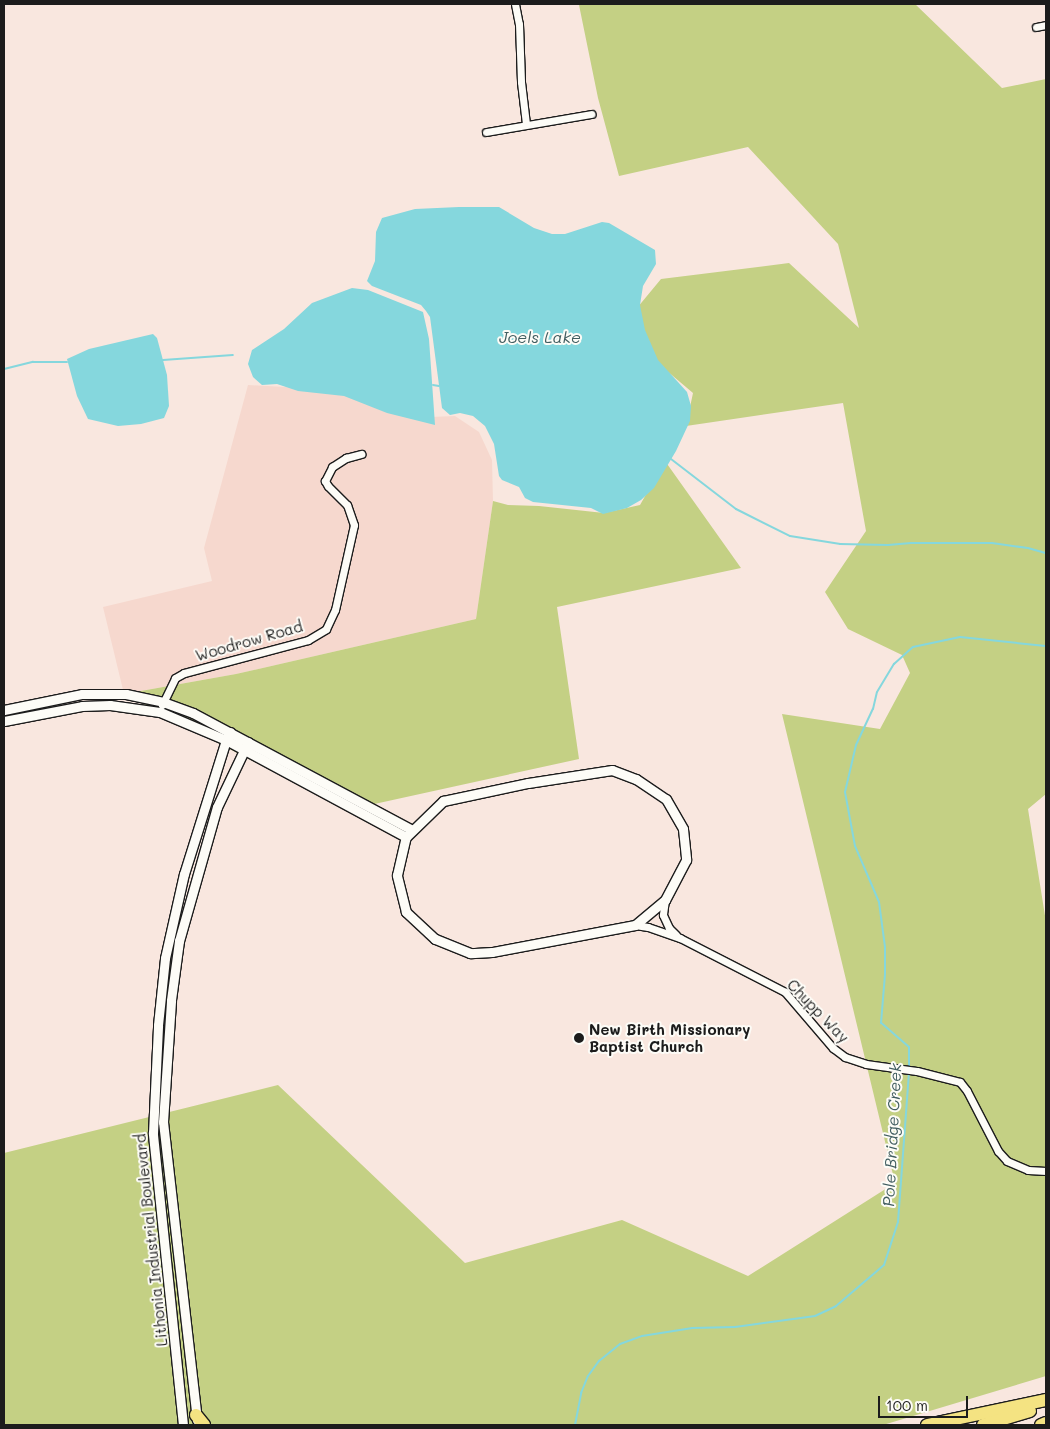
<!DOCTYPE html>
<style>
body{margin:0}
#map{position:relative;width:1050px;height:1429px;overflow:hidden;background:#f9e7df;font-family:Mali,sans-serif}
div>[style]{position:absolute}
.built>*{inset:0;background:#f6d8ce}
.green>*{inset:0;background:#c4d084}
.water>*{inset:0;background:#85d7dd}
.stream>*{height:2px;margin:-1px;padding:0 1px;transform-origin:1px;border-radius:1px;background:#85d7dd}
.roads{filter:drop-shadow(1px 0 #1c1c1c) drop-shadow(-1px 0 #1c1c1c) drop-shadow(0 1px #1c1c1c) drop-shadow(0 -1px #1c1c1c)}
.minor>*{height:7px;margin:-3.5px;padding:0 3.5px;transform-origin:3.5px;border-radius:3.5px;background:#fdfcf7}
.tertiary>*{height:9px;margin:-4.5px;padding:0 4.5px;transform-origin:4.5px;border-radius:4.5px;background:#fdfcf7}
.motorway>*{height:12px;margin:-6px;padding:0 6px;transform-origin:6px;border-radius:6px;background:#f4e382}
.dots>*{width:14px;height:14px;translate:-50% -50%;box-sizing:border-box;border:2px solid #fdfcf7;border-radius:50%}
span{translate:-50% -50%;white-space:nowrap;text-align:center;line-height:1.15;-webkit-text-stroke:4px #fdfcf7;paint-order:stroke}
.street-label{font-size:15px;color:#1c1c1c}
.poi-label{font-size:15px;color:#1c1c1c;font-weight:700}
.left{translate:0 -50%;text-align:left}
.water-label{font-size:16px;color:#415d60;font-style:italic}
.frame{position:absolute;inset:0;border:5px solid #1c1c1c;pointer-events:none}
.scale{position:absolute;left:878px;top:1396px;width:90px;height:22px;box-sizing:border-box;border:2px solid #1c1c1c;border-top:0;padding-left:6px;font-size:15px;line-height:18px;white-space:nowrap;color:#1c1c1c;-webkit-text-stroke:4px #fdfcf7;paint-order:stroke}
</style>
<div id="map">
<div class="built">
<div style="clip-path:polygon(248px 385px,338px 390px,431px 417px,455px 416px,479px 432px,492px 460px,493px 501px,476px 619px,236px 674px,124px 694px,103px 607px,212px 581px,204px 548px)"></div>
</div>
<div class="green">
<div style="clip-path:polygon(915px 4px,1002px 88px,1046px 79px,1046px 794px,1028px 809px,1046px 922px,1046px 1376px,883px 1425px,4px 1425px,4px 1153px,278px 1085px,465px 1263px,622px 1220px,748px 1276px,895px 1183px,782px 714px,880px 729px,910px 673px,902px 655px,848px 629px,825px 592px,866px 531px,843px 403px,686px 426px,693px 393px,654px 360px,637px 308px,661px 279px,789px 263px,859px 328px,838px 244px,748px 147px,619px 176px,598px 98px,579px 5px)"></div>
<div style="clip-path:polygon(665px 461px,741px 568px,557px 607px,579px 759px,347px 810px,124px 694px,236px 674px,476px 619px,493px 501px,508px 505px,539px 506px,604px 513px,640px 505px)"></div>
</div>
<div class="water">
<div style="clip-path:polygon(459px 207px,499px 207px,534px 228px,552px 234px,565px 234px,602px 222px,609px 223px,655px 250px,656px 264px,643px 286px,640px 305px,645px 330px,658px 360px,687px 392px,691px 406px,690px 421px,676px 451px,654px 488px,641px 500px,627px 508px,603px 514px,591px 508px,533px 502px,525px 498px,519px 487px,502px 480px,499px 476px,494px 444px,485px 426px,473px 416px,460px 413px,450px 415px,442px 408px,430px 317px,426px 311px,421px 305px,372px 286px,367px 281px,375px 261px,376px 232px,382px 218px,415px 209px)"></div>
<div style="clip-path:polygon(352px 288px,368px 290px,423px 312px,429px 339px,435px 425px,387px 413px,344px 396px,298px 391px,277px 384px,262px 385px,253px 377px,248px 364px,252px 350px,284px 329px,312px 303px)"></div>
<div style="clip-path:polygon(153px 334px,157px 338px,167px 375px,169px 406px,164px 418px,141px 424px,118px 426px,88px 419px,77px 396px,67px 359px,89px 349px)"></div>
</div>
<div class="stream">
<div style="left:163px;top:360px;width:70px;rotate:-4.1deg"></div>
<div style="left:4px;top:369px;width:30px;rotate:-14deg"></div>
<div style="left:33px;top:362px;width:34px"></div>
<div style="left:433px;top:385px;width:6px;rotate:9deg"></div>
<div style="left:671px;top:459px;width:82px;rotate:37.6deg"></div>
<div style="left:736px;top:509px;width:60px;rotate:26.6deg"></div>
<div style="left:790px;top:536px;width:51px;rotate:9.1deg"></div>
<div style="left:840px;top:544px;width:48px;rotate:1.2deg"></div>
<div style="left:888px;top:545px;width:23px;rotate:-5deg"></div>
<div style="left:911px;top:543px;width:81px"></div>
<div style="left:992px;top:543px;width:36px;rotate:8deg"></div>
<div style="left:1028px;top:548px;width:19px;rotate:16deg"></div>
<div style="left:909px;top:1067px;width:20px;rotate:-90deg"></div>
<div style="left:909px;top:1047px;width:37px;rotate:-139deg"></div>
<div style="left:881px;top:1023px;width:49px;rotate:-85.3deg"></div>
<div style="left:885px;top:974px;width:27px;rotate:-90deg"></div>
<div style="left:885px;top:947px;width:45px;rotate:-97.6deg"></div>
<div style="left:879px;top:902px;width:61px;rotate:-113.2deg"></div>
<div style="left:855px;top:846px;width:55px;rotate:-100.5deg"></div>
<div style="left:845px;top:792px;width:48px;rotate:-76.8deg"></div>
<div style="left:856px;top:745px;width:40px;rotate:-65deg"></div>
<div style="left:873px;top:709px;width:17px;rotate:-77deg"></div>
<div style="left:877px;top:692px;width:33px;rotate:-59deg"></div>
<div style="left:894px;top:664px;width:25px;rotate:-42deg"></div>
<div style="left:913px;top:647px;width:48px;rotate:-12deg"></div>
<div style="left:960px;top:637px;width:86px;rotate:6deg"></div>
<div style="left:575px;top:1425px;width:33px;rotate:-79deg"></div>
<div style="left:581px;top:1393px;width:18px;rotate:-68deg"></div>
<div style="left:588px;top:1376px;width:19px;rotate:-54deg"></div>
<div style="left:599px;top:1361px;width:27px;rotate:-39deg"></div>
<div style="left:620px;top:1344px;width:23px;rotate:-20deg"></div>
<div style="left:642px;top:1336px;width:51px;rotate:-9.1deg"></div>
<div style="left:692px;top:1328px;width:43px;rotate:-1.3deg"></div>
<div style="left:735px;top:1327px;width:81px;rotate:-7.8deg"></div>
<div style="left:815px;top:1316px;width:23px;rotate:-25deg"></div>
<div style="left:836px;top:1306px;width:63px;rotate:-40.5deg"></div>
<div style="left:884px;top:1265px;width:45px;rotate:-72deg"></div>
<div style="left:898px;top:1222px;width:150px;rotate:-85.8deg"></div>
</div>
<div class="roads">
<div class="minor">
<div style="left:515px;top:4px;width:20px;rotate:79deg"></div>
<div style="left:519px;top:24px;width:58px;rotate:88deg"></div>
<div style="left:521px;top:82px;width:42px;rotate:83.2deg"></div>
<div style="left:1036px;top:27px;width:10px;rotate:-11deg"></div>
<div style="left:486px;top:132px;width:107px;rotate:-9.7deg"></div>
<div style="left:162px;top:705px;width:30px;rotate:-64deg"></div>
<div style="left:175px;top:678px;width:10px;rotate:-29deg"></div>
<div style="left:184px;top:673px;width:128px;rotate:-14.9deg"></div>
<div style="left:308px;top:640px;width:21px;rotate:-31deg"></div>
<div style="left:326px;top:629px;width:21px;rotate:-65deg"></div>
<div style="left:335px;top:610px;width:87px;rotate:-77.4deg"></div>
<div style="left:354px;top:525px;width:21px;rotate:-109deg"></div>
<div style="left:347px;top:505px;width:27px;rotate:-135deg"></div>
<div style="left:328px;top:486px;width:6px;rotate:-121deg"></div>
<div style="left:325px;top:481px;width:16px;rotate:-63deg"></div>
<div style="left:332px;top:467px;width:17px;rotate:-33deg"></div>
<div style="left:346px;top:458px;width:16px;rotate:-15deg"></div>
<div style="left:665px;top:900px;width:15px;rotate:98deg"></div>
<div style="left:663px;top:915px;width:14px;rotate:65deg"></div>
<div style="left:669px;top:928px;width:10px;rotate:45deg"></div>
<div style="left:635px;top:925px;width:13px;rotate:9deg"></div>
<div style="left:648px;top:927px;width:34px;rotate:19deg"></div>
<div style="left:680px;top:938px;width:118px;rotate:27.2deg"></div>
<div style="left:785px;top:992px;width:74px;rotate:49.4deg"></div>
<div style="left:833px;top:1048px;width:15px;rotate:37deg"></div>
<div style="left:845px;top:1057px;width:22px;rotate:18deg"></div>
<div style="left:866px;top:1064px;width:51px;rotate:7.8deg"></div>
<div style="left:917px;top:1071px;width:44px;rotate:14.3deg"></div>
<div style="left:960px;top:1082px;width:11px;rotate:52deg"></div>
<div style="left:967px;top:1091px;width:68px;rotate:62.7deg"></div>
<div style="left:998px;top:1151px;width:13px;rotate:48deg"></div>
<div style="left:1007px;top:1161px;width:23px;rotate:23deg"></div>
<div style="left:1028px;top:1170px;width:18px;rotate:3deg"></div>
</div>
<div class="tertiary">
<div style="left:4px;top:710px;width:80px;rotate:-11.6deg"></div>
<div style="left:82px;top:694px;width:44px"></div>
<div style="left:126px;top:694px;width:38px;rotate:12deg"></div>
<div style="left:163px;top:702px;width:32px;rotate:20deg"></div>
<div style="left:193px;top:713px;width:248px;rotate:28.1deg"></div>
<div style="left:4px;top:721px;width:79px;rotate:-10.9deg"></div>
<div style="left:82px;top:706px;width:28px;rotate:-2deg"></div>
<div style="left:110px;top:705px;width:50px;rotate:8deg"></div>
<div style="left:160px;top:712px;width:72px;rotate:23deg"></div>
<div style="left:226px;top:740px;width:204px;rotate:28.3deg"></div>
<div style="left:612px;top:770px;width:26px;rotate:21deg"></div>
<div style="left:636px;top:779px;width:36px;rotate:34deg"></div>
<div style="left:666px;top:799px;width:34px;rotate:60deg"></div>
<div style="left:683px;top:829px;width:31px;rotate:84deg"></div>
<div style="left:686px;top:860px;width:45px;rotate:117.7deg"></div>
<div style="left:665px;top:900px;width:39px;rotate:140deg"></div>
<div style="left:635px;top:925px;width:146px;rotate:169.3deg"></div>
<div style="left:492px;top:952px;width:22px;rotate:177deg"></div>
<div style="left:470px;top:953px;width:38px;rotate:-158deg"></div>
<div style="left:435px;top:939px;width:40px;rotate:-137deg"></div>
<div style="left:406px;top:912px;width:38px;rotate:-104deg"></div>
<div style="left:397px;top:875px;width:39px;rotate:-77deg"></div>
<div style="left:406px;top:837px;width:52px;rotate:-44.2deg"></div>
<div style="left:443px;top:801px;width:87px;rotate:-12deg"></div>
<div style="left:528px;top:783px;width:85px;rotate:-8.8deg"></div>
<div style="left:197px;top:1420px;width:300px;rotate:-96.5deg"></div>
<div style="left:163px;top:1122px;width:122px;rotate:-86.2deg"></div>
<div style="left:171px;top:1000px;width:60px;rotate:-82.3deg"></div>
<div style="left:179px;top:941px;width:139px;rotate:-74.2deg"></div>
<div style="left:217px;top:807px;width:72px;rotate:-64.5deg"></div>
<div style="left:183px;top:1425px;width:294px;rotate:-95.9deg"></div>
<div style="left:153px;top:1133px;width:108px;rotate:-87.3deg"></div>
<div style="left:158px;top:1025px;width:67px;rotate:-84deg"></div>
<div style="left:165px;top:958px;width:86px;rotate:-77.3deg"></div>
<div style="left:184px;top:874px;width:140px;rotate:-72.6deg"></div>
<div style="left:226px;top:740px;width:9px;rotate:-63deg"></div>
</div>
<div class="motorway">
<div style="left:196px;top:1415px;width:13px;rotate:51deg"></div>
<div style="left:927px;top:1425px;width:122px;rotate:-11.9deg"></div>
<div style="left:983px;top:1425px;width:49px;rotate:-16.6deg"></div>
<div style="left:1041px;top:1425px;width:5px;rotate:-22deg"></div>
</div>
</div>
<div class="dots">
<div style="left:579px;top:1038px;background:#1c1c1c"></div>
</div>
<div class="street-label">
<span style="left:249px;top:641px;rotate:-16deg">Woodrow Road</span>
<span style="left:818px;top:1011px;rotate:46deg">Chupp Way</span>
<span style="left:151px;top:1240px;rotate:-96deg">Lithonia Industrial Boulevard</span>
</div>
<div class="poi-label">
<span class="left" style="left:589px;top:1038px">New Birth Missionary<br>Baptist Church</span>
</div>
<div class="water-label">
<span style="left:540px;top:337px">Joels Lake</span>
<span style="left:892px;top:1135px;rotate:-87deg">Pole Bridge Creek</span>
</div>
<div class="frame"></div>
<div class="scale">100 m</div>
</div>
